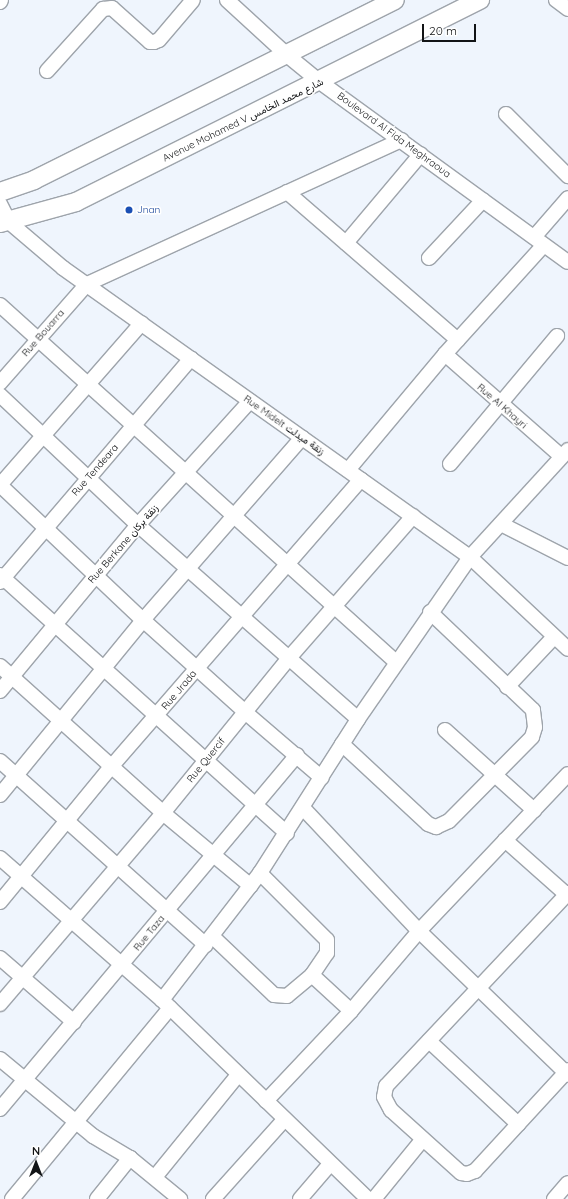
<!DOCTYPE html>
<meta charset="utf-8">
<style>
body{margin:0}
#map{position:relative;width:568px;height:1199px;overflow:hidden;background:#eff5fd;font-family:Quicksand,Vazirmatn,sans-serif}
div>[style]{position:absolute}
.roads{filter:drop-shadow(1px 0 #9ea4ab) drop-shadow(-1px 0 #9ea4ab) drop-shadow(0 1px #9ea4ab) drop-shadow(0 -1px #9ea4ab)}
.minor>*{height:14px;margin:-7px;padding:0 7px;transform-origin:7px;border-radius:7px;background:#fff}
.tertiary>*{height:18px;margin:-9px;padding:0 9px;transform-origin:9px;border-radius:9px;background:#fff}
.dots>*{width:11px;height:11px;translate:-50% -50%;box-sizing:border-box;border:2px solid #fff;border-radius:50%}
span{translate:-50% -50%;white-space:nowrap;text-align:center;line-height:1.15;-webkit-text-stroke:3.5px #fff;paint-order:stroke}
.street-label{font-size:10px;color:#121416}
.transit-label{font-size:10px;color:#164399}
.left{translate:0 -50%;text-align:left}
.north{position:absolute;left:16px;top:1143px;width:40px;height:40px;-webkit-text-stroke:3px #fff;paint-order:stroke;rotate:0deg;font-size:11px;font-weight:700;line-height:16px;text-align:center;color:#121416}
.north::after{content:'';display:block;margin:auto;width:14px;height:18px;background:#121416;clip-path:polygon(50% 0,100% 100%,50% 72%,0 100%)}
.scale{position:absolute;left:422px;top:24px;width:54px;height:18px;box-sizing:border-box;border:2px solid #121416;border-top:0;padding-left:5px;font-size:12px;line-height:14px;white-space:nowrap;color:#121416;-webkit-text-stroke:3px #fff;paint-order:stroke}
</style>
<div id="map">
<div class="roads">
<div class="minor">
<div style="left:227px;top:0;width:81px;rotate:42.5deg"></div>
<div style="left:287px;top:55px;width:43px;rotate:39.3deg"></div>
<div style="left:320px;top:82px;width:306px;rotate:36deg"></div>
<div style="left:556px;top:0;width:15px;rotate:37deg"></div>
<div style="left:0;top:2px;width:2px;rotate:-63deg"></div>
<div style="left:47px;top:71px;width:84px;rotate:-47.9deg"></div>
<div style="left:103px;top:9px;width:9px;rotate:-6deg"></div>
<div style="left:112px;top:8px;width:51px;rotate:41.8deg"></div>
<div style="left:150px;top:42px;width:4px"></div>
<div style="left:154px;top:42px;width:5px;rotate:-22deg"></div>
<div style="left:159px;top:40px;width:52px;rotate:-49.6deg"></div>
<div style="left:506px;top:114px;width:88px;rotate:45deg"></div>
<div style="left:287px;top:192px;width:226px;rotate:40.9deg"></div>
<div style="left:0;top:204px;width:20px;rotate:63deg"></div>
<div style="left:9px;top:222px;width:71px;rotate:40.4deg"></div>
<div style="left:63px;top:268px;width:499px;rotate:35.4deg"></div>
<div style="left:470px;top:557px;width:134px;rotate:43.2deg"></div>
<div style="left:535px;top:236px;width:50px;rotate:-49deg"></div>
<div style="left:346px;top:243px;width:116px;rotate:-49.9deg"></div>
<div style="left:429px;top:258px;width:79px;rotate:-47deg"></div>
<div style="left:0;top:305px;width:533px;rotate:42.04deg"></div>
<div style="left:445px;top:354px;width:154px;rotate:41.3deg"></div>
<div style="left:0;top:383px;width:132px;rotate:-48.7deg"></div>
<div style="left:87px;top:284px;width:346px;rotate:-24.6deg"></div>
<div style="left:0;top:395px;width:190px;rotate:43.3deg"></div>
<div style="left:138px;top:525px;width:293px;rotate:41.4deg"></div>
<div style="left:450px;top:464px;width:167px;rotate:-50.1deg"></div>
<div style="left:348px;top:470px;width:151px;rotate:-50.1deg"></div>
<div style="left:445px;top:354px;width:147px;rotate:-47.8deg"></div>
<div style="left:0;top:485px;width:197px;rotate:43.4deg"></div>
<div style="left:143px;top:620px;width:137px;rotate:42deg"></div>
<div style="left:245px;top:712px;width:101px;rotate:40.6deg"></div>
<div style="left:0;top:485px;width:215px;rotate:-48.8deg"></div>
<div style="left:501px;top:524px;width:75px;rotate:26.9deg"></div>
<div style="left:0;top:575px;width:386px;rotate:42deg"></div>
<div style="left:0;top:582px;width:294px;rotate:-49.5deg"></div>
<div style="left:0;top:666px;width:219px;rotate:42deg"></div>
<div style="left:163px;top:813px;width:114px;rotate:39.7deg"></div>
<div style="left:507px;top:687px;width:67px;rotate:-46.8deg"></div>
<div style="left:0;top:691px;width:216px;rotate:-50.3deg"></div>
<div style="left:138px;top:525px;width:167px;rotate:-47.9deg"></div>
<div style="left:445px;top:730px;width:120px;rotate:42deg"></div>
<div style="left:342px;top:744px;width:117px;rotate:42.9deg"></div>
<div style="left:428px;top:824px;width:9px;rotate:21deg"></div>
<div style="left:436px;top:827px;width:14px;rotate:-25deg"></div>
<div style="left:449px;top:821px;width:118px;rotate:-45.3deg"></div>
<div style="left:532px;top:737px;width:10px;rotate:-73deg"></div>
<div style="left:535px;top:727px;width:17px;rotate:-97deg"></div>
<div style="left:533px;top:710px;width:142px;rotate:-136.4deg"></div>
<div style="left:0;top:761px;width:276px;rotate:41.8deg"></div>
<div style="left:0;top:795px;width:226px;rotate:-50.7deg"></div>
<div style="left:143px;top:620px;width:242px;rotate:-48.9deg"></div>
<div style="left:303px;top:808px;width:169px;rotate:46.7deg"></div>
<div style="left:419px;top:931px;width:207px;rotate:44deg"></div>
<div style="left:505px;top:840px;width:84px;rotate:41.6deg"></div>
<div style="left:0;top:858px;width:215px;rotate:41.2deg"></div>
<div style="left:162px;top:1000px;width:286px;rotate:44deg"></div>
<div style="left:568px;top:893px;width:265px;rotate:133.3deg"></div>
<div style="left:386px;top:1086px;width:11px;rotate:100deg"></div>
<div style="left:384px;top:1097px;width:15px;rotate:62deg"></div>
<div style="left:391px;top:1110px;width:94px;rotate:42deg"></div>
<div style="left:461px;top:1173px;width:6px;rotate:9deg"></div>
<div style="left:467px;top:1174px;width:9px;rotate:-21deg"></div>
<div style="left:475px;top:1171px;width:137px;rotate:-47.4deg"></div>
<div style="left:0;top:902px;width:175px;rotate:-50.6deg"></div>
<div style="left:111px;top:767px;width:381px;rotate:-49deg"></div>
<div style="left:213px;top:937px;width:84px;rotate:43.6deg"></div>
<div style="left:274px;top:995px;width:13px;rotate:4deg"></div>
<div style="left:287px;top:996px;width:33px;rotate:-40deg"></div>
<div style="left:312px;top:975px;width:27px;rotate:-56deg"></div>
<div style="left:327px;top:953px;width:13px;rotate:-90deg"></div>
<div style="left:327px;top:940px;width:95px;rotate:-135deg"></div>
<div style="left:0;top:958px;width:98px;rotate:40.9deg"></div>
<div style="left:312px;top:975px;width:53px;rotate:42.7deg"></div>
<div style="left:162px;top:1000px;width:160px;rotate:-52.3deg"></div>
<div style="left:260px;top:873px;width:183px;rotate:-57.5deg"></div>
<div style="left:358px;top:719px;width:197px;rotate:-55.3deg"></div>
<div style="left:470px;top:557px;width:145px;rotate:-47.5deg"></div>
<div style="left:0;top:1004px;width:251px;rotate:-49.5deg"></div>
<div style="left:163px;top:813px;width:198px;rotate:-50.9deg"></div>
<div style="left:288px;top:659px;width:190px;rotate:-48.8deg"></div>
<div style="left:429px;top:1041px;width:122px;rotate:43deg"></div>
<div style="left:0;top:1059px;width:121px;rotate:39.6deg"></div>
<div style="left:93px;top:1136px;width:43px;rotate:30.7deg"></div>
<div style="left:130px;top:1158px;width:65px;rotate:39.4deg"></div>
<div style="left:266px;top:1101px;width:124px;rotate:-46.6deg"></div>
<div style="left:351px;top:1011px;width:105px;rotate:-49.6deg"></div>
<div style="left:419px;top:931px;width:216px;rotate:-46.5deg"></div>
<div style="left:0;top:1109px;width:462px;rotate:-50deg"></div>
<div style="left:155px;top:1177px;width:132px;rotate:-50.9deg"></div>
<div style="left:12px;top:1199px;width:248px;rotate:-50.4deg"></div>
<div style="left:97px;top:1199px;width:53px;rotate:-51.2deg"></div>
<div style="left:213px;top:1199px;width:106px;rotate:-48.1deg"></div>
<div style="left:300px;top:1199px;width:46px;rotate:-49.4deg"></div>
<div style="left:374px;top:1199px;width:77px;rotate:-50.8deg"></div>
<div style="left:554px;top:1199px;width:21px;rotate:-49deg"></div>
</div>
<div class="tertiary">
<div style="left:0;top:192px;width:36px;rotate:-19deg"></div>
<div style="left:34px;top:180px;width:403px;rotate:-26.5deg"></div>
<div style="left:0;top:223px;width:79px;rotate:-15.4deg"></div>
<div style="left:76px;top:202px;width:452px;rotate:-26.6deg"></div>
</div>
</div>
<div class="dots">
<div style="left:129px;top:210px;background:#1a4fb4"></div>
</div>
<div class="street-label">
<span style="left:243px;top:120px;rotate:-26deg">Avenue Mohamed V شارع محمد الخامس</span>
<span style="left:394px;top:135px;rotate:36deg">Boulevard Al Fida Meghraoua</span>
<span style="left:43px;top:333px;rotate:-49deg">Rue Bouarra</span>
<span style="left:502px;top:406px;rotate:41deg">Rue Al Khayri</span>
<span style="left:284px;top:425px;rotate:35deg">Rue Midelt زنقة ميدلت</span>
<span style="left:95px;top:470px;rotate:-49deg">Rue Tendeara</span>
<span style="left:123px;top:544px;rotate:-49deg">Rue Berkane زنقة بركان</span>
<span style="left:179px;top:690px;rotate:-50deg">Rue Jrada</span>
<span style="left:206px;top:760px;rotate:-51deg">Rue Quercif</span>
<span style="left:149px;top:933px;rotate:-51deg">Rue Taza</span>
</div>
<div class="transit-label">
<span class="left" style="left:137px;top:210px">Jnan</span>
</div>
<div class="north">N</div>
<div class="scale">20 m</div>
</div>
